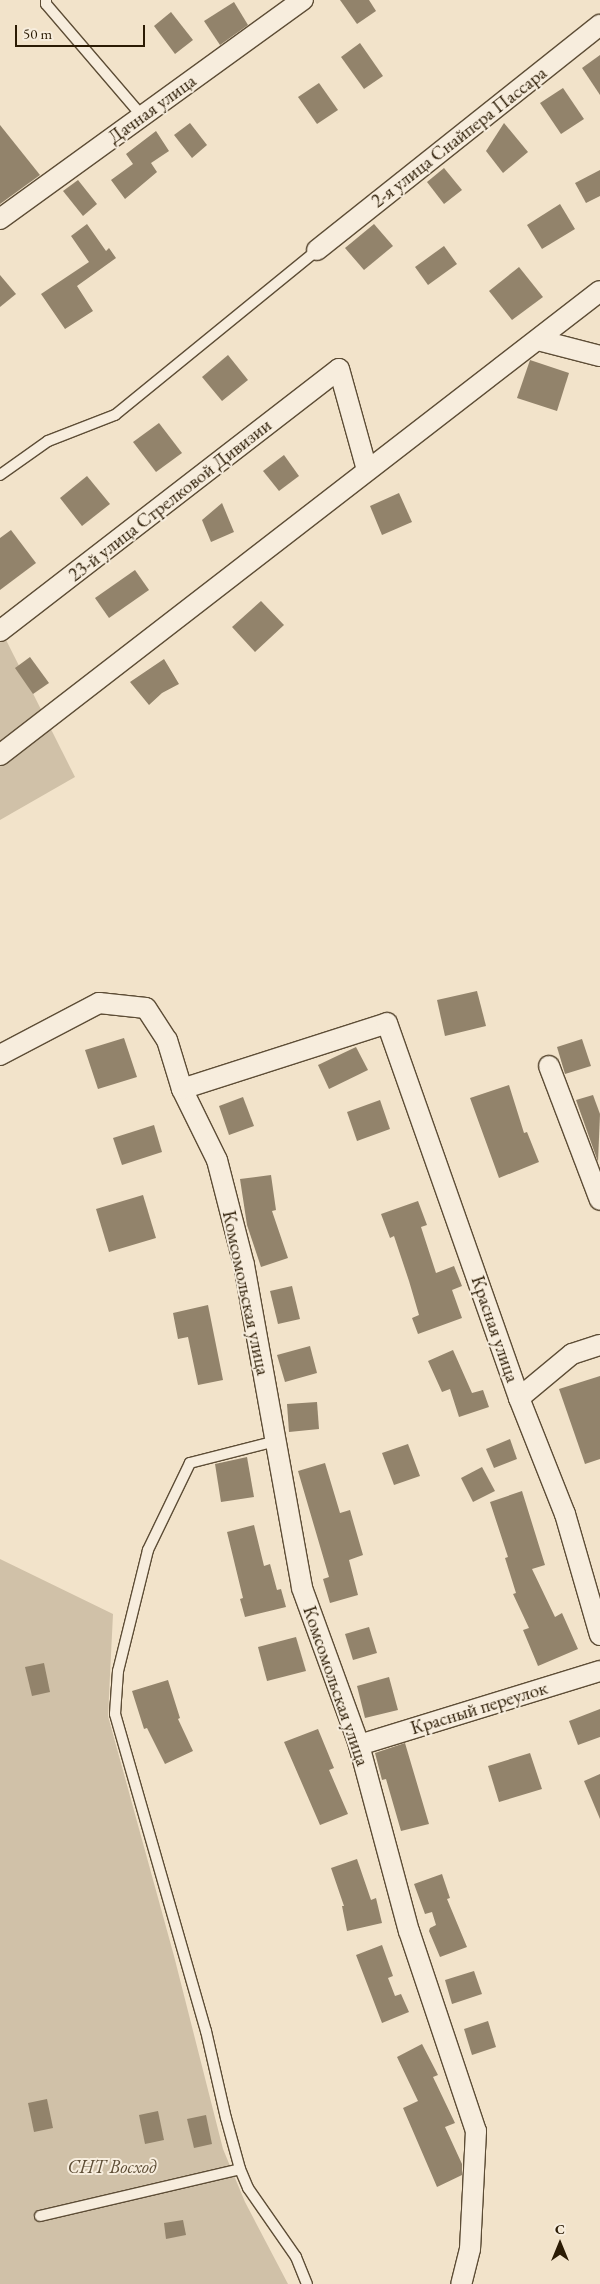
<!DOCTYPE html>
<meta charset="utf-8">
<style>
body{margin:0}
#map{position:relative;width:600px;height:2284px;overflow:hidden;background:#f2e3ca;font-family:"EB Garamond",serif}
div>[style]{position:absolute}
.green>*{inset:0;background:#d0c1a8}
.building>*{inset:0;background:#92836b}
.roads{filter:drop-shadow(1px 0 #5d4d36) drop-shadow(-1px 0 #5d4d36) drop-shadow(0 1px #5d4d36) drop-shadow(0 -1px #5d4d36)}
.lane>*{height:10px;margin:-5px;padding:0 5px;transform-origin:5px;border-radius:5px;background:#f7eddd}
.street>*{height:20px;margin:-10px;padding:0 10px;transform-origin:10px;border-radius:10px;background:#f7eddd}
span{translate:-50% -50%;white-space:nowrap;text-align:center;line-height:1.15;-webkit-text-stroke:4px #f7eddd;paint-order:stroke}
.street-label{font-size:19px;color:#2b1b04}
.park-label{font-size:19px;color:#5d4d35;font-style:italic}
.north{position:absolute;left:535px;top:2219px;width:50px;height:50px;-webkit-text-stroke:4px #f7eddd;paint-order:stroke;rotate:0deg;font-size:14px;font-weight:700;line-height:20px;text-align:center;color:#2b1b04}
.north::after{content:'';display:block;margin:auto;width:18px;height:22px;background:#2b1b04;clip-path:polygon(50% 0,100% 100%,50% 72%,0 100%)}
.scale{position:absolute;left:15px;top:25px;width:130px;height:22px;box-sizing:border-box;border:2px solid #2b1b04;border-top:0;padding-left:6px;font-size:15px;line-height:18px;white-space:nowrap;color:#2b1b04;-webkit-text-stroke:4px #f7eddd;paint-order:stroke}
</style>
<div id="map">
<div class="green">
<div style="clip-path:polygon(0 628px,75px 777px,0 820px)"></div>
<div style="clip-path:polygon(0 1559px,113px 1614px,108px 1716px,174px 1956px,223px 2149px,245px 2202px,288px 2284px,0 2284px)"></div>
</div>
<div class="building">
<div style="clip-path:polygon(340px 0,369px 0,376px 11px,357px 24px)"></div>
<div style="clip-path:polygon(234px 2px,248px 25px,220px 45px,204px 21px)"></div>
<div style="clip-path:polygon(171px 12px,193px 40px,175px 54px,154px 26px)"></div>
<div style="clip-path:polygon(360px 43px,383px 76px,364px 89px,341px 57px)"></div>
<div style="clip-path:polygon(600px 55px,600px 95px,582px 68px)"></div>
<div style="clip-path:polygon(319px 83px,338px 110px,317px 124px,298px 97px)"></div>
<div style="clip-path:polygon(563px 88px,584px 119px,561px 134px,540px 103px)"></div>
<div style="clip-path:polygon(190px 123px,207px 145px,192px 158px,174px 135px)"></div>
<div style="clip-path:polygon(504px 123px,528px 152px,503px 173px,486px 151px)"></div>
<div style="clip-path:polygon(0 125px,40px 175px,0 204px)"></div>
<div style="clip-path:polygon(156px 131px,169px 151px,151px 163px,157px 172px,125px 199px,111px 180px,133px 164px,126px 154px)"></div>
<div style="clip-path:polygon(444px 168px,462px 190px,444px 204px,427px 182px)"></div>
<div style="clip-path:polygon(600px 170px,600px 196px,586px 203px,575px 183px)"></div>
<div style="clip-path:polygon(78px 180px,97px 204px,83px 216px,63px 191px)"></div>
<div style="clip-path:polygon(560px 204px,575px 229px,542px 249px,527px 225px)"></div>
<div style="clip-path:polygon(87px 224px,106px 251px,109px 248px,116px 258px,77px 286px,93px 311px,65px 329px,41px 294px,89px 262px,71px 236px)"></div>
<div style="clip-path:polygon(374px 224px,393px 246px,364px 270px,345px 248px)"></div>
<div style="clip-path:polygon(444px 246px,457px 264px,428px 285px,415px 267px)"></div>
<div style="clip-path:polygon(519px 267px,543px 297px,512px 320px,489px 291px)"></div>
<div style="clip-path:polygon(0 275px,16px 294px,0 307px)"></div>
<div style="clip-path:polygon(228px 355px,248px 380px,222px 401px,202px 377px)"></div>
<div style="clip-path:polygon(530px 360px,569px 373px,557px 411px,517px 398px)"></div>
<div style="clip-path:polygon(159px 423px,182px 453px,156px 472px,133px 442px)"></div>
<div style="clip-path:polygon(284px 455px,299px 476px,279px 491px,263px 471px)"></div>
<div style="clip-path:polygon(87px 476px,110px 504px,82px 526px,60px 498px)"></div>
<div style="clip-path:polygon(399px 493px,412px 522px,382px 535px,370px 506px)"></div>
<div style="clip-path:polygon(222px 503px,234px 532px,211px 542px,202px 520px)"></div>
<div style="clip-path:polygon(11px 530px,36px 563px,0 590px,0 538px)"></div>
<div style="clip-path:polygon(135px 570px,149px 590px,109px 618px,95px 598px)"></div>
<div style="clip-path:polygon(261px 601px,284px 625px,255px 652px,232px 627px)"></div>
<div style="clip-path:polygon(30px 657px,49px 683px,33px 694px,15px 668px)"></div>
<div style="clip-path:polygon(164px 659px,179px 684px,162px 693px,149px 705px,130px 682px)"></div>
<div style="clip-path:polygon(477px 991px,486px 1026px,445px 1036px,437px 1000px)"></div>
<div style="clip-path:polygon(124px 1038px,137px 1077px,98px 1089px,85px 1050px)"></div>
<div style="clip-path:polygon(582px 1039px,591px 1066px,565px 1074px,557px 1047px)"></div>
<div style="clip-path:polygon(356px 1047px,368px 1070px,329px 1089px,318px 1065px)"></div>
<div style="clip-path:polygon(509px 1085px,524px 1133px,527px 1132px,539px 1162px,499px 1178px,470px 1098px)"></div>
<div style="clip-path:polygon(593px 1095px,600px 1114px,598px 1162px,576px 1100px)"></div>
<div style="clip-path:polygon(243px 1097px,254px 1126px,229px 1135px,219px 1106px)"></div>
<div style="clip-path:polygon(380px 1100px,390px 1129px,357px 1141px,347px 1112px)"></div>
<div style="clip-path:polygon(154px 1125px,162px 1152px,122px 1165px,113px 1138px)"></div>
<div style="clip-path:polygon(271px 1175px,276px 1210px,272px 1211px,288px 1258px,261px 1267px,247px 1225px,240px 1179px)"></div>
<div style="clip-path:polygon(143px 1195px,156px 1238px,109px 1252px,96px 1209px)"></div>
<div style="clip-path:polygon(418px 1201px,427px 1225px,421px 1227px,436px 1273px,454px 1266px,462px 1286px,452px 1290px,462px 1318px,418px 1334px,412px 1318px,419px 1315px,409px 1281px,394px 1236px,390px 1238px,381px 1214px)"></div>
<div style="clip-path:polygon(292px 1286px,300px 1319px,278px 1324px,270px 1291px)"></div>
<div style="clip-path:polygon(208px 1305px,223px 1380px,198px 1385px,188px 1337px,178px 1339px,173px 1313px)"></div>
<div style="clip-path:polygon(310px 1346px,317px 1373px,285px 1382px,277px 1355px)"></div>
<div style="clip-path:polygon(453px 1350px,472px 1393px,483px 1390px,489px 1407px,459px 1417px,450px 1389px,442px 1392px,428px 1361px)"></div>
<div style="clip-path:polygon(600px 1376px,600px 1459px,585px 1464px,559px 1389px)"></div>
<div style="clip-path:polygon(317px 1402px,319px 1429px,289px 1432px,287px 1404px)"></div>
<div style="clip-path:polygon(510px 1439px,517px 1459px,494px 1468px,486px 1449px)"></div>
<div style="clip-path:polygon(408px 1444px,420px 1476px,394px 1485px,382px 1453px)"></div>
<div style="clip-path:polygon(247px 1457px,254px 1497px,221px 1502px,215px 1464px)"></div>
<div style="clip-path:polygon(325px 1463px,340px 1513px,350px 1510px,363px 1555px,349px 1560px,358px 1595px,330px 1603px,323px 1579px,329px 1577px,298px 1471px)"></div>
<div style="clip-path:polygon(482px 1467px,495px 1491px,473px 1502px,461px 1478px)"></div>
<div style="clip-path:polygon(522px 1491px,545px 1565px,532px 1569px,555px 1617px,562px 1613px,578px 1649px,538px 1666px,523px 1630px,529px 1628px,513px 1594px,516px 1593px,505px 1558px,508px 1557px,490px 1502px)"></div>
<div style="clip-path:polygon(254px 1525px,264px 1566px,270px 1564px,277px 1590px,281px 1589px,286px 1607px,245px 1617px,240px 1599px,243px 1598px,227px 1532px)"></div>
<div style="clip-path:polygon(369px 1627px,377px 1653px,353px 1660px,345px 1634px)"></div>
<div style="clip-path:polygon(296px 1637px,306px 1671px,267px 1681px,258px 1647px)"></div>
<div style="clip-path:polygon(44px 1663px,50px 1692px,32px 1696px,25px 1667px)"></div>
<div style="clip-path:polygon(389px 1677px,398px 1710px,365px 1718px,357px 1686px)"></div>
<div style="clip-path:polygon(168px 1680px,180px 1718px,178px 1719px,193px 1751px,165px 1764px,147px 1728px,144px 1729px,132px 1691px)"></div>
<div style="clip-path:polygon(600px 1709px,600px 1737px,578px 1745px,569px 1721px)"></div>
<div style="clip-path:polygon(318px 1729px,334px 1768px,329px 1770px,348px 1814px,320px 1825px,284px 1742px)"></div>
<div style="clip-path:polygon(405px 1743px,429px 1824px,401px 1831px,386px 1779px,382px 1780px,375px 1753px)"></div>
<div style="clip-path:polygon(530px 1753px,542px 1789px,499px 1802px,488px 1766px)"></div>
<div style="clip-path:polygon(600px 1774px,600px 1819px,584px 1781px)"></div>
<div style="clip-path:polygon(357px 1859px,371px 1900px,376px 1898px,382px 1923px,347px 1931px,342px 1906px,344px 1906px,331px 1868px)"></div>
<div style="clip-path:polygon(442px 1874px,450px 1898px,447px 1899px,467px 1947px,440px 1957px,429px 1931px,430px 1928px,436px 1925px,432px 1912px,425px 1914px,414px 1884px)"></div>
<div style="clip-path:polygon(382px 1945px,393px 1976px,388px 1978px,395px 1996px,401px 1994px,409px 2012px,382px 2023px,356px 1955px)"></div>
<div style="clip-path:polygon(474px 1971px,482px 1994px,452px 2004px,445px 1980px)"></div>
<div style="clip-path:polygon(488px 2021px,496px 2047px,472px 2055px,464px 2029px)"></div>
<div style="clip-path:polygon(422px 2044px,438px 2075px,433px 2077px,455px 2123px,445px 2127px,462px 2164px,462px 2175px,437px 2187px,403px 2108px,418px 2101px,397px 2057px)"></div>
<div style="clip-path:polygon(47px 2099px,53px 2128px,34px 2132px,28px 2103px)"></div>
<div style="clip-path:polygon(158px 2111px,164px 2140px,145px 2144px,139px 2115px)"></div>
<div style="clip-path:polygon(206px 2115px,212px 2144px,194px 2148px,187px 2119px)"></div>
<div style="clip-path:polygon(183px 2220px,186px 2235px,166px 2239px,164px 2223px)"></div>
</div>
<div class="roads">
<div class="lane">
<div style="left:46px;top:0;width:4px;rotate:90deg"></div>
<div style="left:46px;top:4px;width:148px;rotate:49.4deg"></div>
<div style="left:0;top:475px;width:59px;rotate:-35.3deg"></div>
<div style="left:48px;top:441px;width:72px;rotate:-21.2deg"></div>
<div style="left:115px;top:415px;width:261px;rotate:-39.2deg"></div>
<div style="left:276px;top:1441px;width:89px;rotate:165.7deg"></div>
<div style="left:190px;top:1463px;width:97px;rotate:115.8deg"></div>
<div style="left:148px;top:1550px;width:125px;rotate:103.9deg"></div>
<div style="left:118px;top:1671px;width:43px;rotate:94deg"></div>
<div style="left:115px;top:1714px;width:330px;rotate:74deg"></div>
<div style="left:206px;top:2031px;width:89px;rotate:77.1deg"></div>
<div style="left:226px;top:2118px;width:53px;rotate:74.6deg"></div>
<div style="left:240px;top:2169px;width:21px;rotate:67deg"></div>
<div style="left:248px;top:2188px;width:84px;rotate:55.2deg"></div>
<div style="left:296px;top:2257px;width:29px;rotate:68deg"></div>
<div style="left:40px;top:2216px;width:205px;rotate:-13.2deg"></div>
</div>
<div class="street">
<div style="left:0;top:219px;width:374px;rotate:-35.9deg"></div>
<div style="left:317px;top:250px;width:362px;rotate:-38.5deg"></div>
<div style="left:538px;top:340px;width:64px;rotate:14.5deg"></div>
<div style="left:0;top:631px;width:428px;rotate:-37.7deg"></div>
<div style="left:339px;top:369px;width:105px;rotate:74.5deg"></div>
<div style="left:0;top:755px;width:758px;rotate:-37.72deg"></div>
<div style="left:0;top:1055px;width:112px;rotate:-27.7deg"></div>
<div style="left:99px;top:1003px;width:47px;rotate:6.1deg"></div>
<div style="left:146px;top:1008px;width:38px;rotate:57deg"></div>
<div style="left:167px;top:1040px;width:51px;rotate:73deg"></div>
<div style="left:182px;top:1089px;width:79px;rotate:63.8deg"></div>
<div style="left:217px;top:1160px;width:108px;rotate:75.6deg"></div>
<div style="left:244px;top:1265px;width:328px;rotate:79.8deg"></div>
<div style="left:302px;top:1588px;width:167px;rotate:70deg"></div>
<div style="left:359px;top:1745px;width:193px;rotate:75deg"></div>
<div style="left:409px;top:1931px;width:211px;rotate:71.5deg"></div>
<div style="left:476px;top:2131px;width:118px;rotate:92.9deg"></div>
<div style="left:470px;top:2249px;width:36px;rotate:104deg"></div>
<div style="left:549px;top:1066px;width:143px;rotate:69.2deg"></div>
<div style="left:182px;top:1089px;width:215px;rotate:-17.8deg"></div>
<div style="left:387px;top:1023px;width:398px;rotate:70.6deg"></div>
<div style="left:519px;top:1398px;width:125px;rotate:68.4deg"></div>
<div style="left:565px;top:1514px;width:126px;rotate:73.9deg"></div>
<div style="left:519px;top:1398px;width:69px;rotate:-39.7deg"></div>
<div style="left:572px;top:1354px;width:29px;rotate:-18deg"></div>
<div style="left:359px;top:1745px;width:252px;rotate:-17.1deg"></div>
</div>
</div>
<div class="street-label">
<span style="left:152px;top:109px;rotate:-36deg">Дачная улица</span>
<span style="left:459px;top:137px;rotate:-38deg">2-я улица Снайпера Пассара</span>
<span style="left:170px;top:500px;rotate:-38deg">23-й улица Стрелковой Дивизии</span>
<span style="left:246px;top:1293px;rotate:78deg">Комсомольская улица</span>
<span style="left:495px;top:1329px;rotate:71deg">Красная улица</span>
<span style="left:336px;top:1686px;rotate:71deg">Комсомольская улица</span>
<span style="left:479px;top:1708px;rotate:-17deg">Красный переулок</span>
</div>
<div class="park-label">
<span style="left:112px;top:2167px">СНТ Восход</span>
</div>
<div class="north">С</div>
<div class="scale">50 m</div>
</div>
